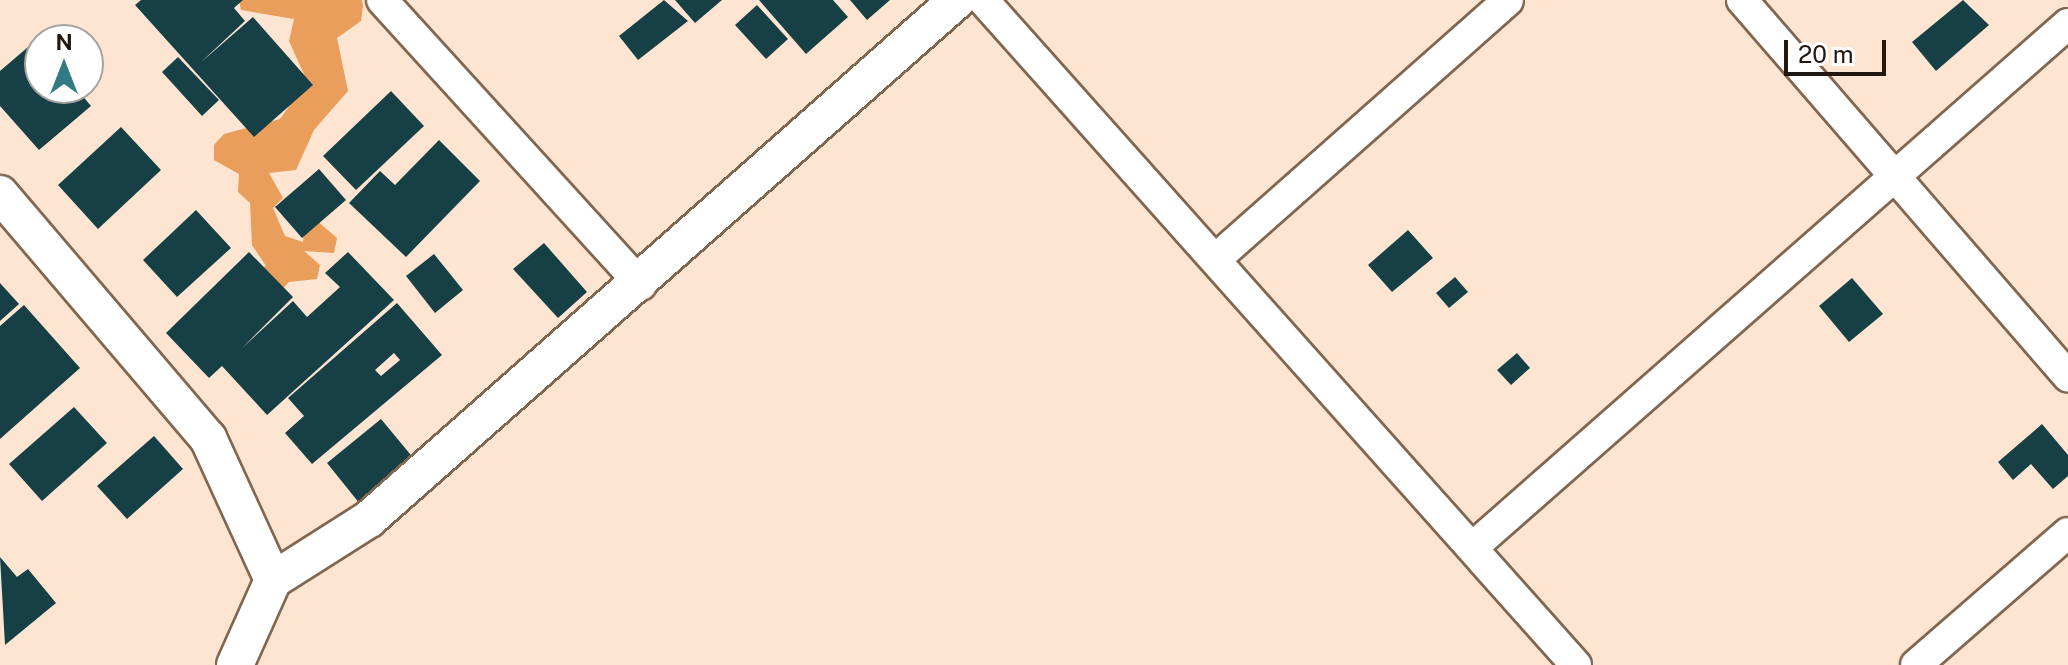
<!DOCTYPE html>
<style>
body{margin:0}
#map{position:relative;width:2068px;height:665px;overflow:hidden;background:#fee5d2;font-family:"Public Sans",sans-serif}
div>[style]{position:absolute}
.forest>*{inset:0;background:#ea9e5c}
.building>*{inset:0;background:#164045}
.roads{filter:drop-shadow(2px 0 #816650) drop-shadow(-2px 0 #816650) drop-shadow(0 2px #816650) drop-shadow(0 -2px #816650)}
.minor>*{height:30px;margin:-15px;padding:0 15px;transform-origin:15px;border-radius:15px;background:#fff}
.tertiary>*{height:36px;margin:-18px;padding:0 18px;transform-origin:18px;border-radius:18px;background:#fff}
span{translate:-50% -50%;white-space:nowrap;text-align:center;line-height:1.15;-webkit-text-stroke:8px #fff;paint-order:stroke}
.north{position:absolute;left:24px;top:24px;width:80px;height:80px;box-sizing:border-box;background:#fff;border:2px solid #a7a39f;border-radius:50%;rotate:0deg;font-size:22px;font-weight:700;line-height:32px;text-align:center;color:#231810}
.north::after{content:'';display:block;margin:auto;width:28px;height:36px;background:#337b83;clip-path:polygon(50% 0,100% 100%,50% 72%,0 100%)}
.scale{position:absolute;left:1784px;top:40px;width:102px;height:36px;box-sizing:border-box;border:4px solid #231810;border-top:0;padding-left:10px;font-size:24px;line-height:28px;white-space:nowrap;color:#231810;-webkit-text-stroke:6px #fff;paint-order:stroke}
</style>
<div id="map">
<div class="forest">
<div style="clip-path:polygon(239px 0,362px 0,363px 6px,361px 21px,337px 38px,348px 91px,314px 130px,296px 170px,269px 173px,283px 198px,273px 208px,285px 236px,303px 242px,304px 228px,315px 219px,337px 238px,334px 253px,304px 251px,320px 265px,317px 279px,289px 282px,268px 304px,256px 269px,266px 266px,252px 245px,250px 203px,238px 192px,239px 174px,214px 160px,214px 145px,224px 134px,280px 119px,307px 81px,289px 41px,294px 19px,241px 10px)"></div>
</div>
<div class="building">
<div style="clip-path:polygon(141px 0,243px 0,234px 8px,245px 21px,200px 63px,253px 17px,313px 85px,254px 137px,135px 5px)"></div>
<div style="clip-path:polygon(664px 0,688px 21px,638px 60px,619px 36px)"></div>
<div style="clip-path:polygon(675px 0,722px 0,695px 23px)"></div>
<div style="clip-path:polygon(759px 0,833px 0,848px 17px,806px 54px)"></div>
<div style="clip-path:polygon(850px 0,890px 0,867px 20px)"></div>
<div style="clip-path:polygon(1963px 0,1989px 25px,1936px 71px,1912px 42px)"></div>
<div style="clip-path:polygon(757px 5px,788px 39px,766px 59px,735px 25px)"></div>
<div style="clip-path:polygon(35px 41px,40px 88px,76px 88px,91px 106px,39px 150px,0 106px,0 71px)"></div>
<div style="clip-path:polygon(178px 57px,219px 100px,202px 116px,162px 72px)"></div>
<div style="clip-path:polygon(391px 91px,424px 126px,356px 190px,323px 156px)"></div>
<div style="clip-path:polygon(121px 127px,161px 170px,98px 229px,58px 185px)"></div>
<div style="clip-path:polygon(439px 140px,480px 181px,406px 257px,349px 203px,380px 171px,395px 185px)"></div>
<div style="clip-path:polygon(319px 169px,346px 200px,302px 238px,275px 207px)"></div>
<div style="clip-path:polygon(196px 210px,231px 248px,177px 297px,143px 260px)"></div>
<div style="clip-path:polygon(1408px 230px,1433px 258px,1392px 292px,1368px 265px)"></div>
<div style="clip-path:polygon(544px 243px,587px 292px,558px 318px,513px 269px)"></div>
<div style="clip-path:polygon(249px 252px,293px 297px,241px 349px,293px 301px,307px 317px,340px 287px,325px 273px,348px 252px,394px 300px,267px 415px,222px 366px,209px 378px,166px 333px)"></div>
<div style="clip-path:polygon(434px 254px,463px 290px,435px 313px,406px 276px)"></div>
<div style="clip-path:polygon(1455px 277px,1468px 292px,1449px 308px,1436px 293px)"></div>
<div style="clip-path:polygon(1852px 278px,1883px 314px,1849px 342px,1819px 306px)"></div>
<div style="clip-path:polygon(0 283px,19px 304px,0 321px)"></div>
<div style="clip-path:polygon(evenodd,397px 303px,442px 355px,312px 464px,285px 433px,304px 416px,288px 398px,397px 303px,394px 353px,400px 360px,381px 376px,375px 370px,394px 353px)"></div>
<div style="clip-path:polygon(24px 305px,80px 368px,0 439px,0 326px)"></div>
<div style="clip-path:polygon(1517px 353px,1530px 368px,1511px 385px,1497px 370px)"></div>
<div style="clip-path:polygon(74px 407px,107px 443px,42px 501px,9px 464px)"></div>
<div style="clip-path:polygon(381px 419px,415px 460px,360px 504px,327px 463px)"></div>
<div style="clip-path:polygon(2042px 424px,2068px 455px,2068px 476px,2053px 489px,2031px 464px,2013px 480px,1998px 462px)"></div>
<div style="clip-path:polygon(154px 436px,183px 469px,127px 519px,97px 486px)"></div>
<div style="clip-path:polygon(0 557px,17px 577px,28px 569px,56px 603px,5px 645px)"></div>
</div>
<div class="roads">
<div class="minor">
<div style="left:382px;top:0;width:385px;rotate:47.7deg"></div>
<div style="left:983px;top:0;width:891px;rotate:48.28deg"></div>
<div style="left:1742px;top:0;width:498px;rotate:49.1deg"></div>
<div style="left:1218px;top:257px;width:387px;rotate:-41.5deg"></div>
<div style="left:1473px;top:547px;width:792px;rotate:-41.32deg"></div>
<div style="left:1916px;top:665px;width:201px;rotate:-41deg"></div>
</div>
<div class="tertiary">
<div style="left:0;top:194px;width:321px;rotate:49.6deg"></div>
<div style="left:208px;top:438px;width:156px;rotate:65.4deg"></div>
<div style="left:235px;top:665px;width:93px;rotate:-65.9deg"></div>
<div style="left:273px;top:580px;width:114px;rotate:-32.4deg"></div>
<div style="left:369px;top:519px;width:784px;rotate:-41.43deg"></div>
</div>
</div>
<div class="north">N</div>
<div class="scale">20 m</div>
</div>
